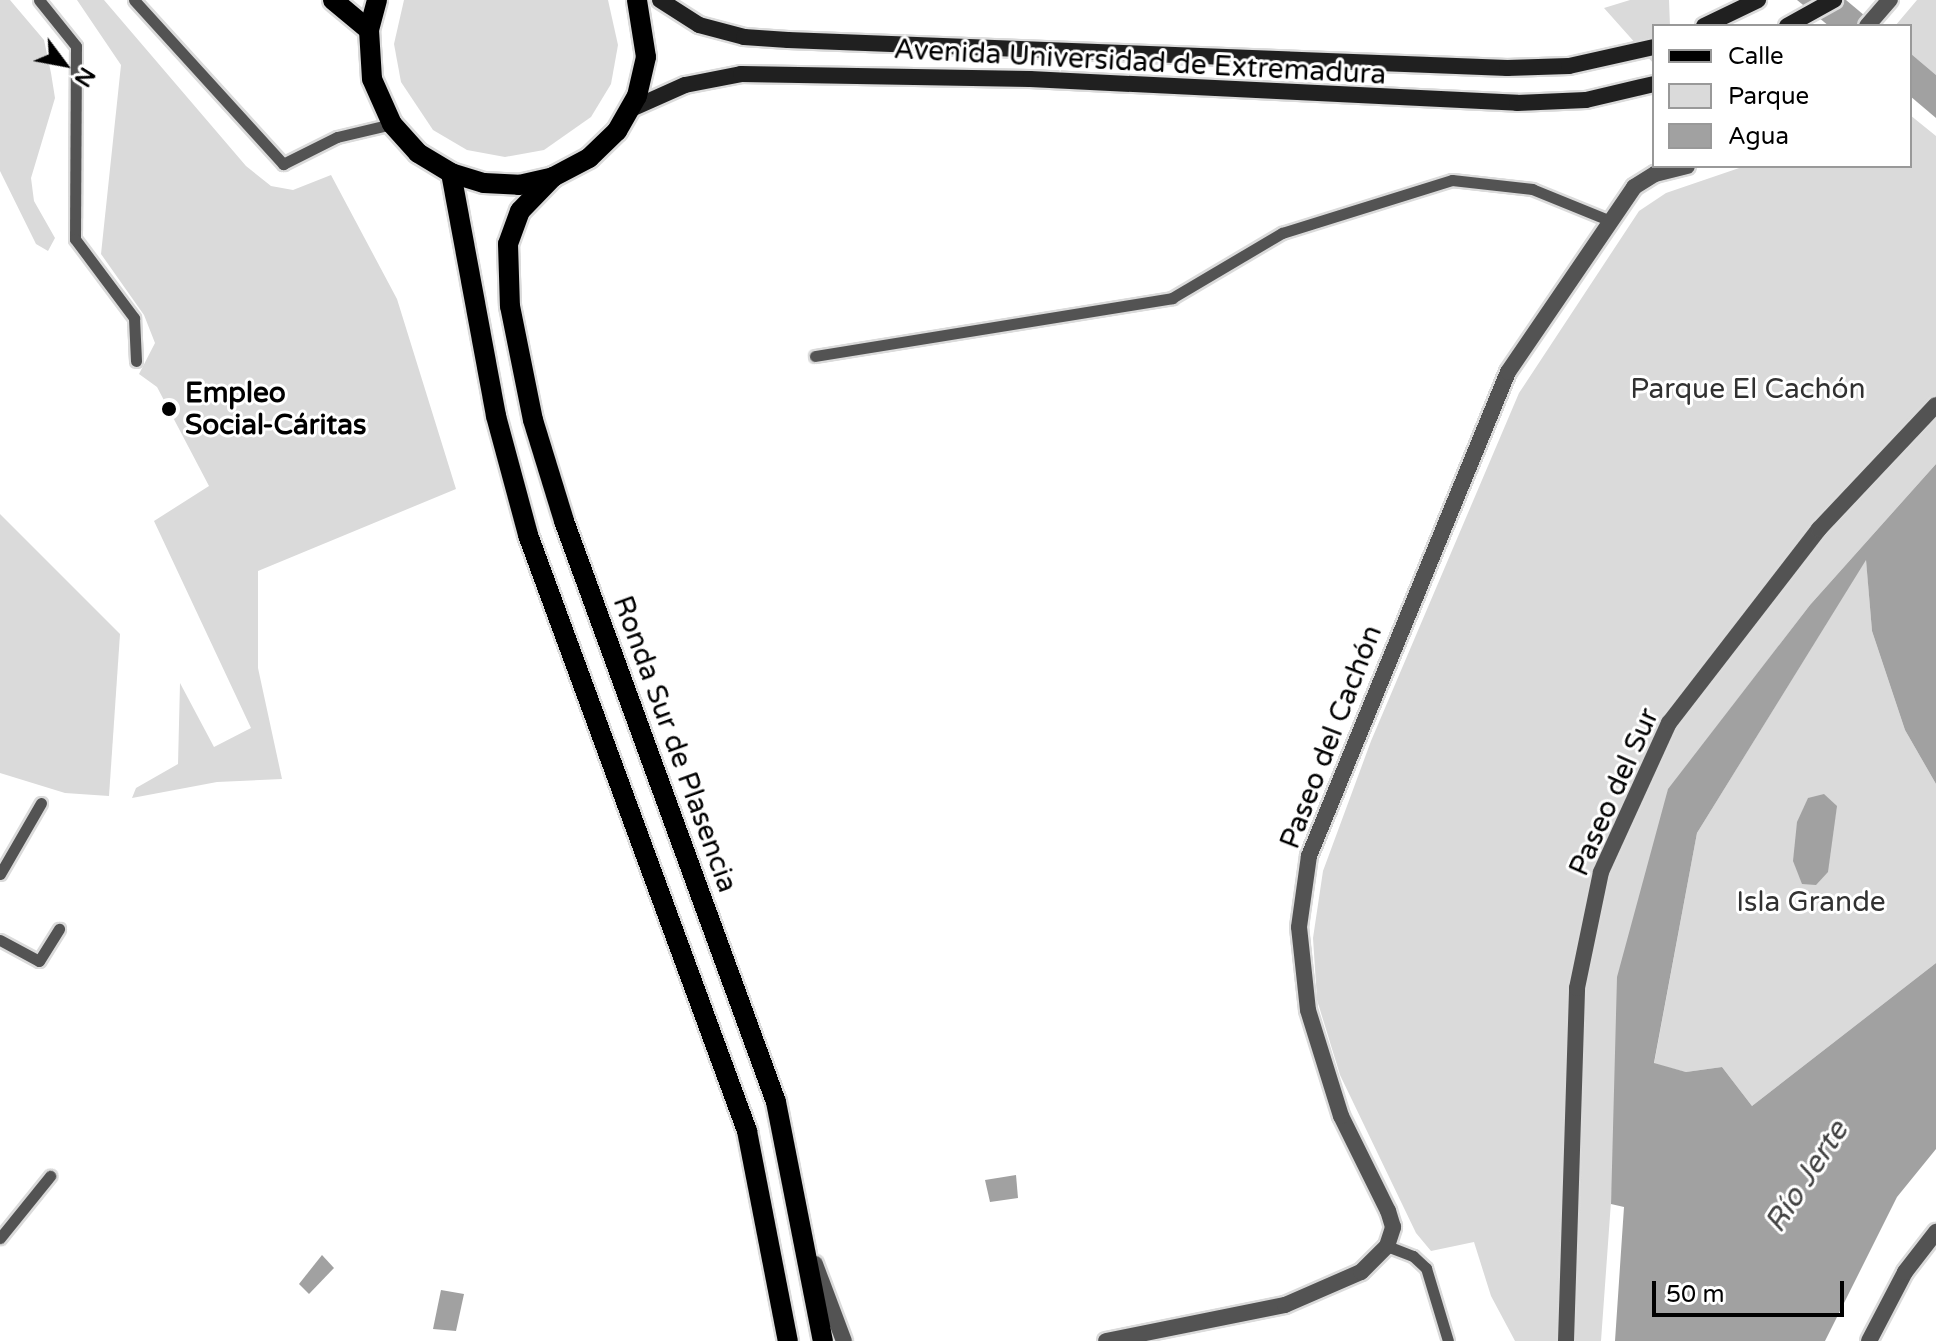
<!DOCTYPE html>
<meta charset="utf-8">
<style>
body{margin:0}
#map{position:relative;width:1936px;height:1341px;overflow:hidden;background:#fff;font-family:"Varela Round",sans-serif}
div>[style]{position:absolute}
.green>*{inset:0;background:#dadada}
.water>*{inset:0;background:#a1a1a1}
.roads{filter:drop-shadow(2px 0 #dbdbdb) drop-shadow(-2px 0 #dbdbdb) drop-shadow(0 2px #dbdbdb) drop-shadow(0 -2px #dbdbdb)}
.service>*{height:11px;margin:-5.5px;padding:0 5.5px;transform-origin:5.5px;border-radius:5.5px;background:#535353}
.pedestrian>*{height:16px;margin:-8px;padding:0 8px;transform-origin:8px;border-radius:8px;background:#535353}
.minor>*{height:16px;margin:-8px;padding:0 8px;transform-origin:8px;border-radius:8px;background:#535353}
.secondary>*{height:16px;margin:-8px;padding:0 8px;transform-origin:8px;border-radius:8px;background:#202020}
.primary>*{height:20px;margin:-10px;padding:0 10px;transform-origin:10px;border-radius:10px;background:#000}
.dots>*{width:22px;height:22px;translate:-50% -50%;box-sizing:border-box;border:4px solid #fff;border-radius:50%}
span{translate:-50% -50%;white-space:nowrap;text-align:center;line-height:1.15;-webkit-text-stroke:6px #fff;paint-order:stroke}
.street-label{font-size:28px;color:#000}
.park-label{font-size:28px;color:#313131}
.poi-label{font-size:28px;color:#000;font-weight:700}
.left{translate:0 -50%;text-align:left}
.water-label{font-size:30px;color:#424242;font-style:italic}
.legend{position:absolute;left:1652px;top:24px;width:260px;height:144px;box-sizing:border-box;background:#fff;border:2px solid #999;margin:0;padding:10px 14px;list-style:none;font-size:24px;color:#000}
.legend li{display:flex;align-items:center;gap:16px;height:40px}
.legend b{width:40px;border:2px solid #999}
.north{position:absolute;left:24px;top:24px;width:80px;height:80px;-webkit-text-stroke:6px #fff;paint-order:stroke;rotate:122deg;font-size:22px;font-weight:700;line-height:32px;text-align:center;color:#000}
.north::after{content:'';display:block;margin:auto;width:28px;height:36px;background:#000;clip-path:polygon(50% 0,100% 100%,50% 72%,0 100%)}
.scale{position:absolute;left:1652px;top:1281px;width:192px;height:36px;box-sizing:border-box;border:4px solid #000;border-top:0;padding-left:10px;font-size:24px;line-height:28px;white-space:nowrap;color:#000;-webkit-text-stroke:6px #fff;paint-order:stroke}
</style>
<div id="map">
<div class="green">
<div style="clip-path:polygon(0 0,10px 0,44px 40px,51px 73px,55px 98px,31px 178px,34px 201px,55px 238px,48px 251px,36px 244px,0 171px)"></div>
<div style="clip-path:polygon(77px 0,104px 0,246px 166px,271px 186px,293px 190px,331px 175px,397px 299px,456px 489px,258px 571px,258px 668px,282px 779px,217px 782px,132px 798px,136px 788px,178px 764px,180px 683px,214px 747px,251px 728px,154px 521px,209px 486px,157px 387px,139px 374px,155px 343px,144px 315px,101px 254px,121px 65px)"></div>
<div style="clip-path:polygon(404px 0,608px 0,618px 45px,611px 84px,591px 117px,544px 150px,505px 157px,467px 150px,433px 130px,401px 82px,394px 44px)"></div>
<div style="clip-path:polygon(1630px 0,1669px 0,1670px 26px,1654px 26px,1654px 64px,1604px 8px)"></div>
<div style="clip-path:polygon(1917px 0,1936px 0,1936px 75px,1910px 53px,1910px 26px,1895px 26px)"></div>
<div style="clip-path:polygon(1910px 115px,1936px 136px,1936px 464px,1810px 605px,1668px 790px,1614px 1160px,1601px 1341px,1515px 1341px,1491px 1296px,1474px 1242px,1431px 1251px,1416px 1233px,1340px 1075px,1317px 1000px,1313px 938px,1323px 871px,1371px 741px,1519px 393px,1639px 211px,1666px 193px,1745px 166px,1910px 166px)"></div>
<div style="clip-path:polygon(0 514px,120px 634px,109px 796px,65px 793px,0 773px)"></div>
<div style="clip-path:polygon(1866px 559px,1872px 631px,1905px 730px,1936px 784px,1936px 963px,1752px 1106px,1722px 1067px,1686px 1072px,1654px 1064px,1697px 833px)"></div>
</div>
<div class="water">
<div style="clip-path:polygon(1797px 0,1846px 0,1877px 26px,1829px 26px)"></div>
<div style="clip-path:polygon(1910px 53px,1936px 75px,1936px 118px,1910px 96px)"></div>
<div style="clip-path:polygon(1936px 464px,1936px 784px,1905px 730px,1872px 631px,1866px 560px,1697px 833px,1654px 1063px,1686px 1072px,1722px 1067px,1752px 1106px,1936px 963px,1936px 1149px,1897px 1197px,1825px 1341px,1615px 1341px,1624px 1207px,1611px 1204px,1617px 977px,1668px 789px,1810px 605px)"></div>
<div style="clip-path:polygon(1824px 794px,1837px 806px,1828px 872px,1816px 885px,1802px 884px,1793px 861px,1797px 822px,1808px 798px)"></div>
<div style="clip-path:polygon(1016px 1175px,1018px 1198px,990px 1202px,985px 1180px)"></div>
<div style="clip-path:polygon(322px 1255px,334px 1268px,309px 1294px,299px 1284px)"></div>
<div style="clip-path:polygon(441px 1290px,464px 1294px,456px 1331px,433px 1329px)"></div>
</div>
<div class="roads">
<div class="service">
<div style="left:39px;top:0;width:59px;rotate:51.2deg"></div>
<div style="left:76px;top:46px;width:193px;rotate:90.3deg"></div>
<div style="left:75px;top:239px;width:99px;rotate:53.2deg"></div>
<div style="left:134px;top:318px;width:43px;rotate:87.3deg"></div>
<div style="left:134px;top:0;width:222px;rotate:47.7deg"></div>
<div style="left:283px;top:164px;width:60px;rotate:-26.6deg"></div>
<div style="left:337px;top:137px;width:57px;rotate:-13.3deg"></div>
<div style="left:815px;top:356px;width:362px;rotate:-9.2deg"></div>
<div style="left:1172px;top:298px;width:128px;rotate:-30.6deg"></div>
<div style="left:1282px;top:233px;width:178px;rotate:-17.3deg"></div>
<div style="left:1452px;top:180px;width:81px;rotate:6.4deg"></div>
<div style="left:1532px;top:189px;width:85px;rotate:22.1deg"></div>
<div style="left:0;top:874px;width:82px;rotate:-60deg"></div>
<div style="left:0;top:940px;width:44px;rotate:28.3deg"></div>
<div style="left:39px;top:961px;width:38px;rotate:-58deg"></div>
<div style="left:0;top:1238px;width:80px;rotate:-51.1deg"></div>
<div style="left:1387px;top:1246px;width:28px;rotate:21deg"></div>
<div style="left:1413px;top:1256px;width:18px;rotate:43deg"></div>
<div style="left:1426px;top:1268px;width:76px;rotate:73.2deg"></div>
</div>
<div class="pedestrian">
<div style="left:1566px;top:1341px;width:353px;rotate:-88.2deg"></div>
<div style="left:1577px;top:988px;width:118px;rotate:-78.3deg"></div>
<div style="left:1601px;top:872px;width:164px;rotate:-65.5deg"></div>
<div style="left:1669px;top:723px;width:245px;rotate:-52.3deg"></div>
<div style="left:1819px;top:529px;width:170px;rotate:-46.7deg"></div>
<div style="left:1869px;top:1341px;width:78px;rotate:-62.4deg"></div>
<div style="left:1905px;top:1272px;width:51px;rotate:-52.2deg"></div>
</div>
<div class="minor">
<div style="left:1867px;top:26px;width:35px;rotate:-49deg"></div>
<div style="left:815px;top:1264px;width:82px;rotate:69.4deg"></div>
<div style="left:1106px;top:1341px;width:183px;rotate:-11.4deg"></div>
<div style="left:1285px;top:1305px;width:83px;rotate:-23.5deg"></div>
<div style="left:1361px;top:1272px;width:37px;rotate:-45deg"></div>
<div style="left:1387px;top:1246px;width:20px;rotate:-72deg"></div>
<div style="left:1393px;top:1227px;width:17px;rotate:-107deg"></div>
<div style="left:1388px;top:1211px;width:106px;rotate:-116.3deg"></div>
<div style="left:1341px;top:1116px;width:111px;rotate:-107.3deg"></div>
<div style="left:1308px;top:1010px;width:83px;rotate:-96.2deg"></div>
<div style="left:1299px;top:927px;width:72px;rotate:-82deg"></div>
<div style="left:1309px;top:856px;width:523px;rotate:-67.65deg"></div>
<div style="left:1508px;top:372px;width:224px;rotate:-55.7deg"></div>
<div style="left:1634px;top:187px;width:25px;rotate:-32deg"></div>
<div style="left:1655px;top:174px;width:33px;rotate:-14deg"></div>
</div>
<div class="secondary">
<div style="left:660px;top:0;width:46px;rotate:32.7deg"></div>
<div style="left:699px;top:25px;width:47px;rotate:14.9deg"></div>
<div style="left:744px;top:37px;width:44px;rotate:3.9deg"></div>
<div style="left:788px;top:40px;width:720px;rotate:2.23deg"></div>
<div style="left:1507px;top:68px;width:62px;rotate:-1.8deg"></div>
<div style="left:1569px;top:66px;width:87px;rotate:-12.6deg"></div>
<div style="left:1704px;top:26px;width:60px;rotate:-25.7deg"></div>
<div style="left:1787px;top:26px;width:54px;rotate:-29deg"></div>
<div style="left:629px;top:110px;width:61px;rotate:-24.1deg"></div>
<div style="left:685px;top:85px;width:57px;rotate:-11.1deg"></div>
<div style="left:741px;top:74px;width:289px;rotate:1deg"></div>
<div style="left:1030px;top:79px;width:488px;rotate:2.8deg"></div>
<div style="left:1517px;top:103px;width:69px;rotate:-2.5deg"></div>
<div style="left:1586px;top:100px;width:70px;rotate:-13.2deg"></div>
</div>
<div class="primary">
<div style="left:333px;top:0;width:47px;rotate:39.8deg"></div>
<div style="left:377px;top:0;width:31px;rotate:105deg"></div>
<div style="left:369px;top:30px;width:49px;rotate:86.5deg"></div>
<div style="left:372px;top:79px;width:49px;rotate:66deg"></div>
<div style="left:392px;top:124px;width:39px;rotate:48deg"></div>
<div style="left:418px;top:153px;width:39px;rotate:31deg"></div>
<div style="left:451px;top:173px;width:34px;rotate:17deg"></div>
<div style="left:484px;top:183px;width:35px;rotate:3deg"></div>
<div style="left:519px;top:185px;width:35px;rotate:-13deg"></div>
<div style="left:553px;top:177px;width:41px;rotate:-27.8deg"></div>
<div style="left:589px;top:158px;width:39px;rotate:-44deg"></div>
<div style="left:617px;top:131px;width:40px;rotate:-60.3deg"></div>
<div style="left:637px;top:96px;width:40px;rotate:-77deg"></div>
<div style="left:646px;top:57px;width:58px;rotate:-99deg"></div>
<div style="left:451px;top:173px;width:247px;rotate:79.5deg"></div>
<div style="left:496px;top:416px;width:123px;rotate:74.9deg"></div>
<div style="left:528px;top:535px;width:635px;rotate:69.82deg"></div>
<div style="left:747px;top:1131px;width:214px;rotate:79deg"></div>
<div style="left:553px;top:177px;width:47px;rotate:134.1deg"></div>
<div style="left:520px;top:211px;width:35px;rotate:110deg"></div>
<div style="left:508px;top:244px;width:62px;rotate:88.2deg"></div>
<div style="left:510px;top:306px;width:116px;rotate:78.6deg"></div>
<div style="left:533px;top:420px;width:106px;rotate:72.9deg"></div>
<div style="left:564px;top:521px;width:618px;rotate:69.95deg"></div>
<div style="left:776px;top:1102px;width:244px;rotate:78.9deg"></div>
</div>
</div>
<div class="dots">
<div style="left:169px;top:409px;background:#000"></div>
</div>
<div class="street-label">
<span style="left:1140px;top:62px;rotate:3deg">Avenida Universidad de Extremadura</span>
<span style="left:1331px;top:737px;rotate:-69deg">Paseo del Cachón</span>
<span style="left:675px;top:744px;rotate:70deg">Ronda Sur de Plasencia</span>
<span style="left:1614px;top:792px;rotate:-66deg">Paseo del Sur</span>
</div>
<div class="park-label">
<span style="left:1748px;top:389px">Parque El Cachón</span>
<span style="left:1811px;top:902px">Isla Grande</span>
</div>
<div class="poi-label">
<span class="left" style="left:185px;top:409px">Empleo<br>Social-Cáritas</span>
</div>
<div class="water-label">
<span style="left:1807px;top:1177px;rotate:-57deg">Río Jerte</span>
</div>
<ul class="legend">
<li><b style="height:10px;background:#000"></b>Calle</li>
<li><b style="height:22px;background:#dadada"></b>Parque</li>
<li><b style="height:22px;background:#a1a1a1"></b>Agua</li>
</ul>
<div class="north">N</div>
<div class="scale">50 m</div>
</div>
